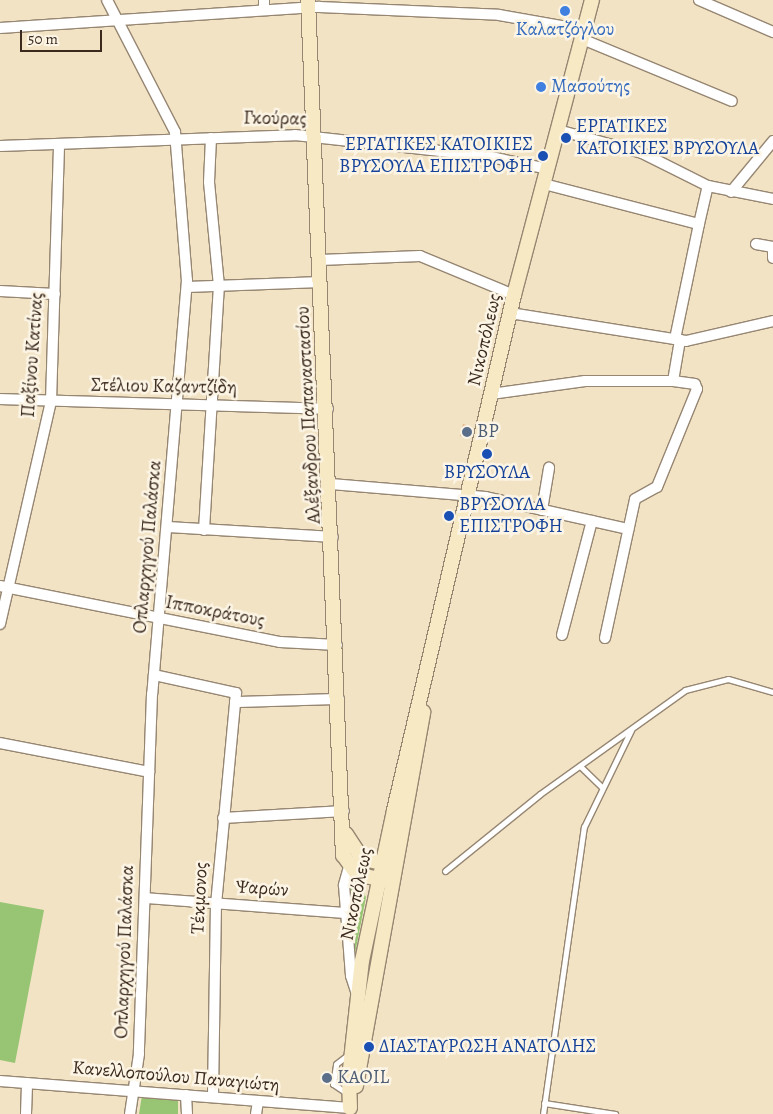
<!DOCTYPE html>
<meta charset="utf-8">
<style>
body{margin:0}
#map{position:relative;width:773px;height:1114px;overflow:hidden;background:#f2e3c5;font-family:Alegreya,serif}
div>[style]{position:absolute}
.green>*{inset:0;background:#97c573}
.building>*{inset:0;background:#e7b386}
.roads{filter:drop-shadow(1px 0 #968672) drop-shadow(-1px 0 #968672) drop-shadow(0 1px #968672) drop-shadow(0 -1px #968672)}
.lane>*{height:5px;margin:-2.5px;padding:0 2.5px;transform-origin:2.5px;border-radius:2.5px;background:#fff}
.street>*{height:10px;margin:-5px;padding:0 5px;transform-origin:5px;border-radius:5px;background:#fff}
.secondary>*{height:14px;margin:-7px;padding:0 7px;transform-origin:7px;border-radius:7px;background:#f7e9c3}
.dots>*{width:14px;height:14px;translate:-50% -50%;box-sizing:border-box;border:2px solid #fcf5e5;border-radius:50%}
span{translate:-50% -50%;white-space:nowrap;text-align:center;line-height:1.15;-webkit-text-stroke:5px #fcf5e5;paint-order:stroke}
.shop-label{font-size:19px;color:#366cbe}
.left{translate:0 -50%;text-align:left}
.street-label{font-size:19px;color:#3b2a1e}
.transit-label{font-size:19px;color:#164399}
.right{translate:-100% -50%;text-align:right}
.service-label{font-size:19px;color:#4e5e75}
.scale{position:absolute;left:20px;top:30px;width:82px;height:22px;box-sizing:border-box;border:2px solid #3b2a1e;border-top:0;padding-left:6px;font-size:15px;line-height:18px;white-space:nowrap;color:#3b2a1e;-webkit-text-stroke:4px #fcf5e5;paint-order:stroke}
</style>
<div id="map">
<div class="green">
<div style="clip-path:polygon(349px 885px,360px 888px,366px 897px,353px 964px)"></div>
<div style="clip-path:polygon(0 902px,44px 910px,15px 1063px,0 1060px)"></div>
<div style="clip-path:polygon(142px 1095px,178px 1099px,178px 1114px,139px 1114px)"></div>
</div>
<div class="building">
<div style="clip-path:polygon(463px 424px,472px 427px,470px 438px,460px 436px)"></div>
</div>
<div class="roads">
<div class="lane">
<div style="left:581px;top:767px;width:28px;rotate:44deg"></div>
<div style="left:445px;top:871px;width:122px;rotate:-39deg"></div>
<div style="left:540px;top:794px;width:178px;rotate:-35.6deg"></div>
<div style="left:685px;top:690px;width:44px;rotate:-14.3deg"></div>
<div style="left:728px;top:679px;width:47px;rotate:16.1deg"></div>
<div style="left:348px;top:1094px;width:18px;rotate:-146deg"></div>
<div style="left:333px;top:1084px;width:20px;rotate:-81deg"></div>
<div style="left:336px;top:1064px;width:16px;rotate:-38deg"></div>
<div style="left:544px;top:1103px;width:72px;rotate:8.8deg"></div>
<div style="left:543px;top:1114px;width:290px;rotate:-81.9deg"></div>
<div style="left:584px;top:827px;width:108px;rotate:-64.1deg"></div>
</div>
<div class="street">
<div style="left:107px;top:0;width:148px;rotate:62.7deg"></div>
<div style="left:175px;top:132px;width:148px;rotate:85.4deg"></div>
<div style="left:187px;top:280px;width:415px;rotate:94.8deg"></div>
<div style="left:152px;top:694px;width:360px;rotate:92.1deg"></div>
<div style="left:139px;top:1054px;width:61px;rotate:98.5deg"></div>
<div style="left:264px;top:0;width:10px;rotate:90deg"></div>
<div style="left:699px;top:0;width:81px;rotate:23.4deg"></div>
<div style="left:0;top:28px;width:320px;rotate:-3.8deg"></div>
<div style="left:319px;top:7px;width:180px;rotate:2.5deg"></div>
<div style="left:499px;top:15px;width:86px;rotate:10deg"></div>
<div style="left:582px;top:39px;width:162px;rotate:22.5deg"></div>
<div style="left:558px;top:130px;width:87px;rotate:15.3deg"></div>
<div style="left:642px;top:153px;width:74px;rotate:26.6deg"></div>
<div style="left:708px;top:186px;width:66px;rotate:11.3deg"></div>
<div style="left:0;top:146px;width:295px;rotate:-2.1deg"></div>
<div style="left:295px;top:135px;width:192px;rotate:6.3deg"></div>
<div style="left:486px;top:156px;width:63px;rotate:11.8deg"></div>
<div style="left:544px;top:184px;width:160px;rotate:14.5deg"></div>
<div style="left:699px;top:224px;width:39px;rotate:-77deg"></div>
<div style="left:731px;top:192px;width:66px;rotate:-50.5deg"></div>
<div style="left:756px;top:244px;width:17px;rotate:10deg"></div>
<div style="left:773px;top:250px;width:8px;rotate:90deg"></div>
<div style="left:320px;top:260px;width:100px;rotate:-2.3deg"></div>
<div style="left:420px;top:256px;width:102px;rotate:22.5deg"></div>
<div style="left:187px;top:287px;width:134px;rotate:-2.1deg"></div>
<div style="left:0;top:291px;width:55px;rotate:3.1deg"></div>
<div style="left:510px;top:313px;width:178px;rotate:9deg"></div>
<div style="left:686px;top:341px;width:89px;rotate:-12.9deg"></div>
<div style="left:675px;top:339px;width:117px;rotate:-78.2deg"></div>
<div style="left:491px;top:394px;width:95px;rotate:-7.9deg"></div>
<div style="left:585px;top:381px;width:88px"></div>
<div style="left:0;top:399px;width:328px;rotate:1.7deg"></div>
<div style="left:331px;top:484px;width:155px;rotate:4.8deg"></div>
<div style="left:485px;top:497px;width:147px;rotate:12.6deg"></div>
<div style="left:542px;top:510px;width:43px;rotate:-80.5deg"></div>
<div style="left:169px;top:527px;width:164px;rotate:3.5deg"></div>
<div style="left:204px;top:530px;width:244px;rotate:-86.5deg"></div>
<div style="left:219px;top:286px;width:104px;rotate:-95.5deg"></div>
<div style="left:209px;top:182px;width:44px;rotate:-87.4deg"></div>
<div style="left:0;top:586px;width:286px;rotate:11.3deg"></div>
<div style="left:280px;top:642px;width:57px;rotate:3deg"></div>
<div style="left:0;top:624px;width:229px;rotate:-77.1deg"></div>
<div style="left:51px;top:401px;width:257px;rotate:-88.2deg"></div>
<div style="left:562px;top:635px;width:118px;rotate:-75.3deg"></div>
<div style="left:605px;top:638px;width:142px;rotate:-77.8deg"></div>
<div style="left:635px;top:499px;width:25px;rotate:-29deg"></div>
<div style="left:657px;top:487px;width:106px;rotate:-67.8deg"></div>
<div style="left:697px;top:389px;width:5px;rotate:-112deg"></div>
<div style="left:695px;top:384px;width:22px;rotate:-172deg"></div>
<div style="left:673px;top:381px;width:42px;rotate:-80.3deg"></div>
<div style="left:154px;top:675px;width:84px;rotate:12.4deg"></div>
<div style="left:236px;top:693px;width:211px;rotate:95.4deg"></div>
<div style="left:216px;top:903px;width:194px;rotate:90.9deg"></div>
<div style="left:235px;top:702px;width:104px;rotate:-1.7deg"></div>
<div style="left:0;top:743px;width:152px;rotate:11deg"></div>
<div style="left:223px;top:818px;width:121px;rotate:-3.3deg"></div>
<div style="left:349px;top:867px;width:19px;rotate:106deg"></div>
<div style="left:344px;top:885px;width:91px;rotate:85.6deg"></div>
<div style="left:351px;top:976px;width:19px;rotate:72deg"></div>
<div style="left:145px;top:898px;width:202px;rotate:4.3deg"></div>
<div style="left:0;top:1081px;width:351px;rotate:4.4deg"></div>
<div style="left:186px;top:1095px;width:19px;rotate:87deg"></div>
<div style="left:26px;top:1114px;width:31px;rotate:-88deg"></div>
<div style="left:256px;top:1114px;width:13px;rotate:-81deg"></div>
</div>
<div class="secondary">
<div style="left:308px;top:0;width:856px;rotate:87.66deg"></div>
<div style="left:343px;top:855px;width:24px;rotate:54deg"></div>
<div style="left:357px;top:874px;width:36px;rotate:13deg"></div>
<div style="left:346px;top:834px;width:30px;rotate:57deg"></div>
<div style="left:362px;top:859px;width:31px;rotate:11deg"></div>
<div style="left:356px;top:1086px;width:380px;rotate:-79.8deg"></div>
<div style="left:350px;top:1108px;width:30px;rotate:-92deg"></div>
<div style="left:349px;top:1078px;width:118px;rotate:-83.7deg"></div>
<div style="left:362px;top:961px;width:154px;rotate:-78deg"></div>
<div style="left:394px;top:810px;width:529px;rotate:-76.88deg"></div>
<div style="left:514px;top:295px;width:305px;rotate:-75.2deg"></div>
</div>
</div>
<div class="dots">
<div style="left:565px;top:11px;background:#3f7fe0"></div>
<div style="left:541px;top:87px;background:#3f7fe0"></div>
<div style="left:566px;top:138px;background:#1a4fb4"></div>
<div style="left:543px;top:156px;background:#1a4fb4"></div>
<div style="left:467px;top:432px;background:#5c6f8a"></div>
<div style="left:487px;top:454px;background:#1a4fb4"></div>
<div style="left:449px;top:516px;background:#1a4fb4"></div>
<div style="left:369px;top:1047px;background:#1a4fb4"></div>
<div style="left:327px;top:1078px;background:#5c6f8a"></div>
</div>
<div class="shop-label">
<span style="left:565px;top:30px">Καλατζόγλου</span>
<span class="left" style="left:551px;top:87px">Μασούτης</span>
</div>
<div class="street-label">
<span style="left:275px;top:119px;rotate:1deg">Γκούρας</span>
<span style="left:485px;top:340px;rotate:-77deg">Νικοπόλεως</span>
<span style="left:33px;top:355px;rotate:-86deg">Παξίνου Κατίνας</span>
<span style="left:164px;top:387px;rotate:1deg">Στέλιου Καζαντζίδη</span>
<span style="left:309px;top:415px;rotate:-93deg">Αλέξανδρου Παπαναστασίου</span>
<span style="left:148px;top:547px;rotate:-85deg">Οπλαρχηγού Παλάσκα</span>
<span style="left:215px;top:612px;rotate:11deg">Ιπποκράτους</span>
<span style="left:262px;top:889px;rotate:4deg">Ψαρών</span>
<span style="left:357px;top:894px;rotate:-78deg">Νικοπόλεως</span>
<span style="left:200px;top:898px;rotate:-87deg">Τέκμονος</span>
<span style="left:125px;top:952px;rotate:-88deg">Οπλαρχηγού Παλάσκα</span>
<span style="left:176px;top:1077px;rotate:5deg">Κανελλοπούλου Παναγιώτη</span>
</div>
<div class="transit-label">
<span class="left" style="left:576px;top:138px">ΕΡΓΑΤΙΚΕΣ<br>ΚΑΤΟΙΚΙΕΣ ΒΡΥΣΟΥΛΑ</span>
<span class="right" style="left:533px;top:156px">ΕΡΓΑΤΙΚΕΣ ΚΑΤΟΙΚΙΕΣ<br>ΒΡΥΣΟΥΛΑ ΕΠΙΣΤΡΟΦΗ</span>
<span style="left:487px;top:473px">ΒΡΥΣΟΥΛΑ</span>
<span class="left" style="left:459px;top:516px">ΒΡΥΣΟΥΛΑ<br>ΕΠΙΣΤΡΟΦΗ</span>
<span class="left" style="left:379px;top:1047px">ΔΙΑΣΤΑΥΡΩΣΗ ΑΝΑΤΟΛΗΣ</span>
</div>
<div class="service-label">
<span class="left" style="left:477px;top:432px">BP</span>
<span class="left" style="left:337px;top:1078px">KAOIL</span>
</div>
<div class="scale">50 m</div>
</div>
